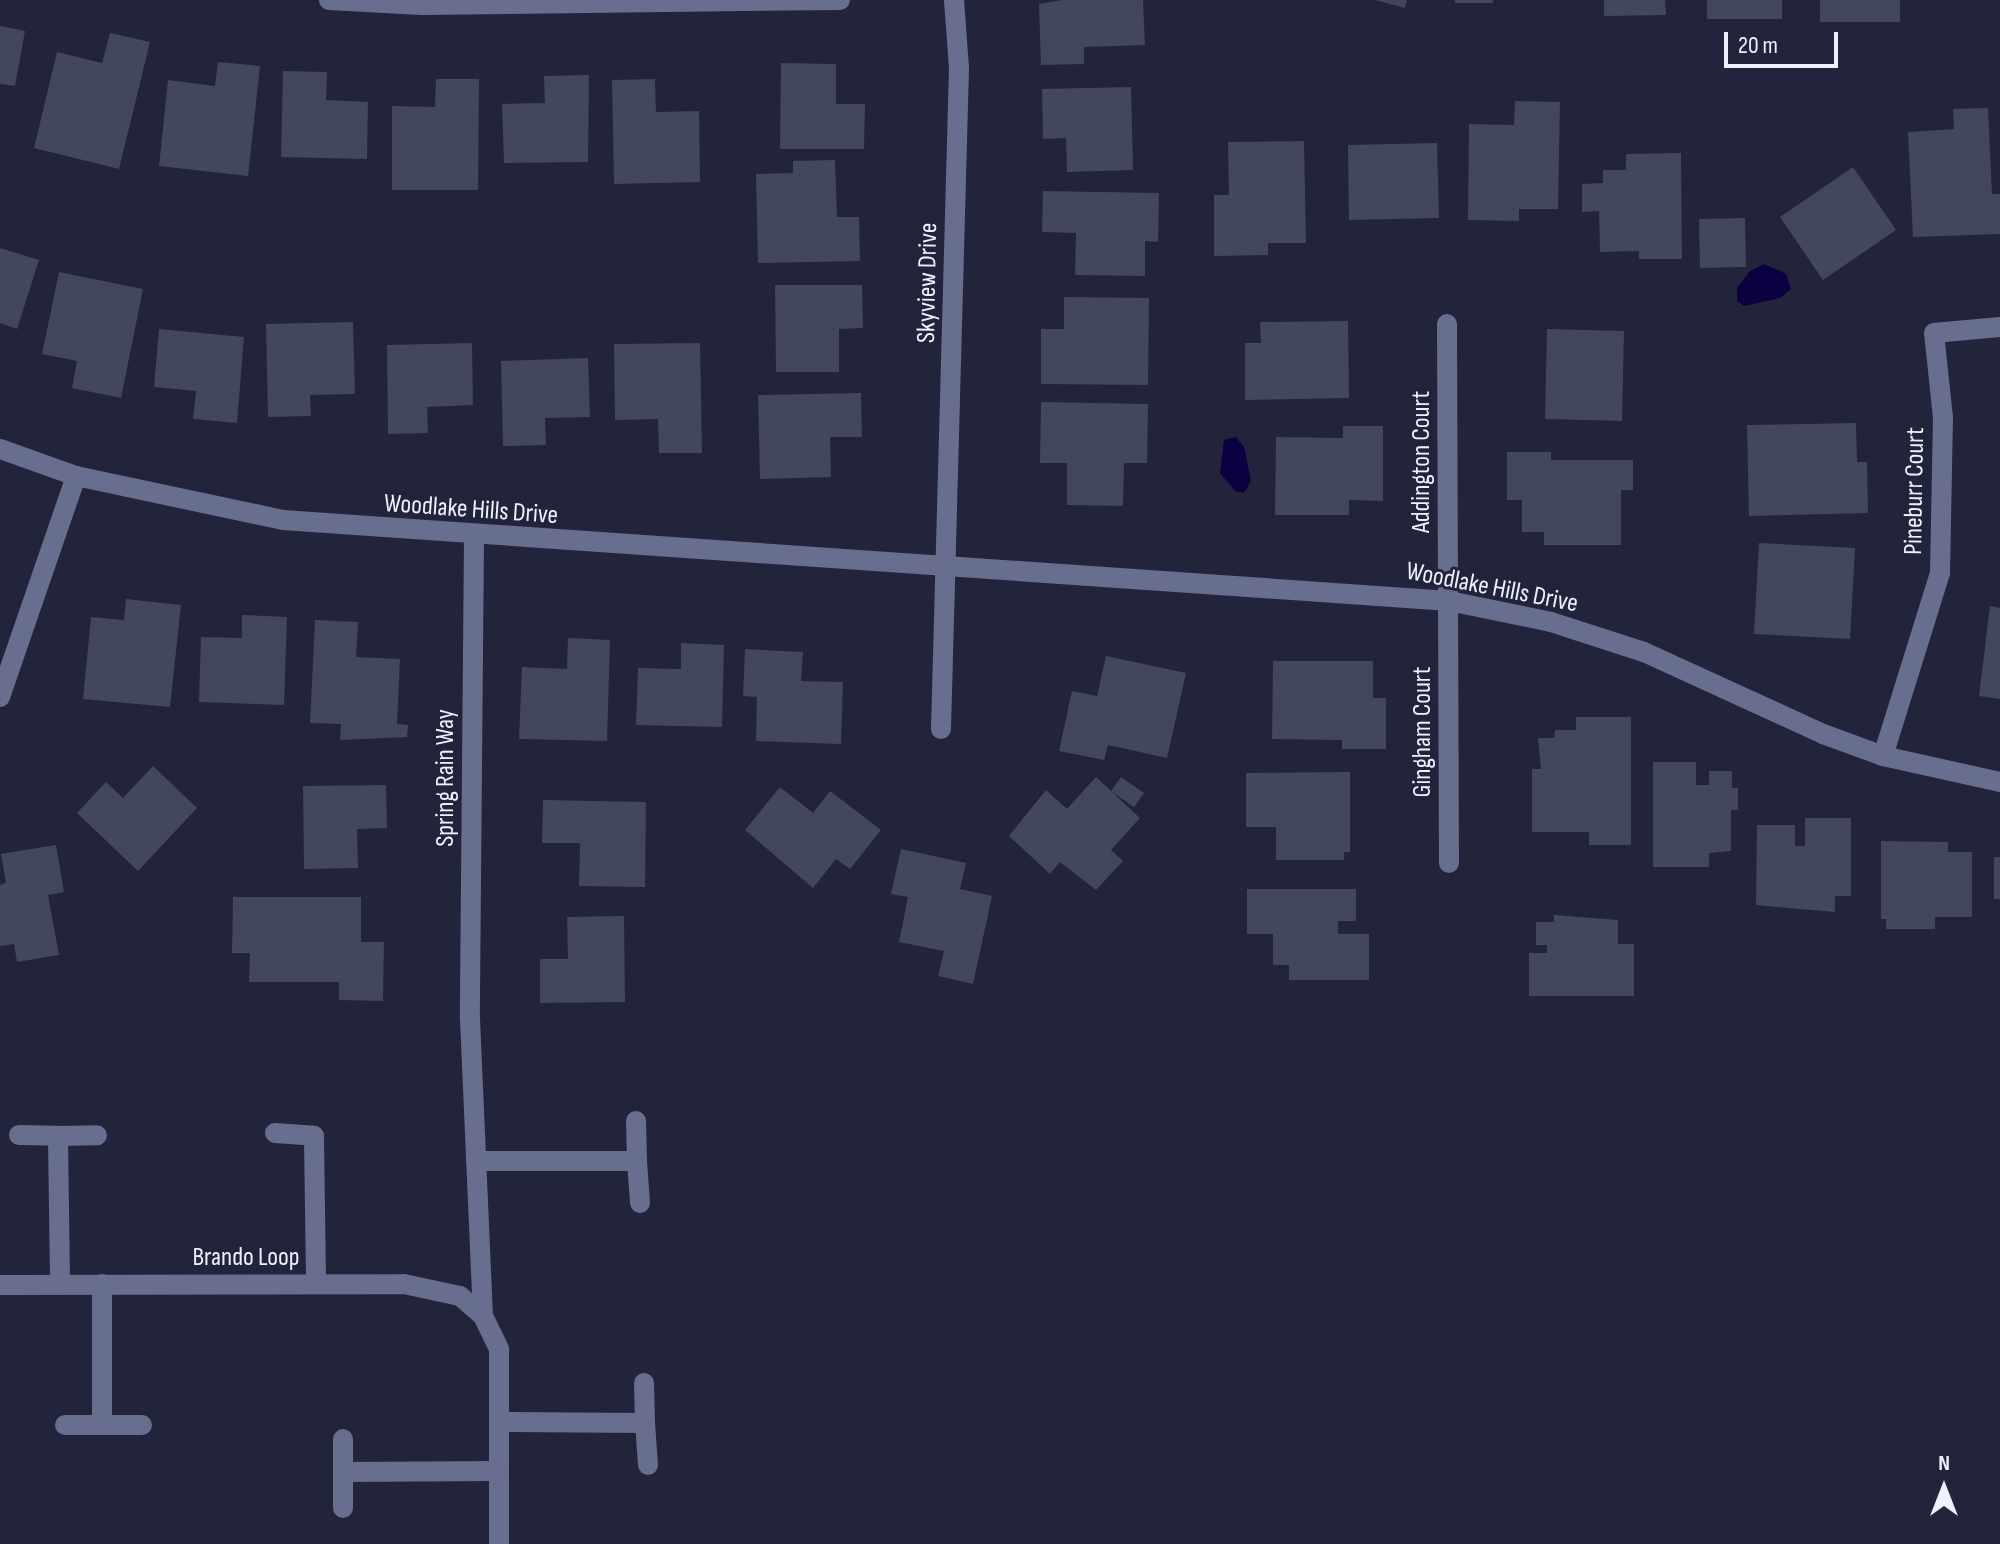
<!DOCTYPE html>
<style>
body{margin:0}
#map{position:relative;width:2000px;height:1544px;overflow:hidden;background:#21243a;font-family:"Sofia Sans Condensed",sans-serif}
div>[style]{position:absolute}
.water>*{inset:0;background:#0c0140}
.building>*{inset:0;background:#42465f}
.minor>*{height:20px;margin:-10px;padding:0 10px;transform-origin:10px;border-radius:10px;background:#686e8e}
span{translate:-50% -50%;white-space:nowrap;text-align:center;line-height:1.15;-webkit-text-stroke:6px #21243a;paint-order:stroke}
.street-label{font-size:26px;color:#eef1fd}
.north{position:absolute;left:1904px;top:1448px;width:80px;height:80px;-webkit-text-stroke:6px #21243a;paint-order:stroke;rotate:0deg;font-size:22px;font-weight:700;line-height:32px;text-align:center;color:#eef1fd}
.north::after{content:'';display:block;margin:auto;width:28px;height:36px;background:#eef1fd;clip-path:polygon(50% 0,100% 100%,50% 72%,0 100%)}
.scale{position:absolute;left:1724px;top:32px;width:114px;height:36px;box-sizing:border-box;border:4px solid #eef1fd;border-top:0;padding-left:10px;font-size:24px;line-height:28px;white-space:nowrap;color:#eef1fd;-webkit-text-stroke:6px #21243a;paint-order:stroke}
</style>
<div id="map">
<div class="water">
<div style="clip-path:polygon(1764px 264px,1786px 274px,1791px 289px,1780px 298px,1744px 306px,1737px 301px,1737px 288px,1750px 271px)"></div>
<div style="clip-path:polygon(1236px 437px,1244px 447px,1251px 481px,1244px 493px,1235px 491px,1220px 473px,1224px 440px)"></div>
</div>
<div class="building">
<div style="clip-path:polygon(1062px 0,1143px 0,1145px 45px,1084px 47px,1084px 64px,1041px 65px,1039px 4px)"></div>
<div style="clip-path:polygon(1375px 0,1407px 0,1405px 8px)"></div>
<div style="clip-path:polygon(1455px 0,1493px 0,1493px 3px,1455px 3px)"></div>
<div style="clip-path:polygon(1604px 0,1665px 0,1666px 15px,1604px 16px)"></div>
<div style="clip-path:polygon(1707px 0,1782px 0,1782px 19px,1707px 19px)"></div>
<div style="clip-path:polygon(1820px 0,1900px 0,1900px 22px,1820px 22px)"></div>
<div style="clip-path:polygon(0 26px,25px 31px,15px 86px,0 84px)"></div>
<div style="clip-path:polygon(110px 33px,150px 42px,119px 169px,34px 148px,57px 52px,102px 63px)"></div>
<div style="clip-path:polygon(218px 62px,260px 66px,248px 176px,159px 166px,168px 80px,215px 86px)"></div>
<div style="clip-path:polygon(781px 63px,836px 64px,836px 104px,865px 104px,864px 149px,780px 149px)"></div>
<div style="clip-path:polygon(283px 71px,327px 72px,326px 100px,368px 102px,367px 159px,281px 157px)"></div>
<div style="clip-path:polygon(589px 75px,588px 162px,504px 163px,502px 104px,545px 103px,544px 76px)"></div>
<div style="clip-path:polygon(436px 79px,479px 79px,478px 190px,392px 190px,392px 106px,435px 107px)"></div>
<div style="clip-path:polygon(655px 79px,656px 112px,699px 111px,700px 182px,614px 184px,612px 80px)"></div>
<div style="clip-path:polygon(1131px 87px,1133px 170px,1067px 172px,1066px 138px,1043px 139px,1042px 89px)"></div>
<div style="clip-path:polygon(1515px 101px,1560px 102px,1558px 209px,1519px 209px,1519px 221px,1468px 220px,1469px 124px,1514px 125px)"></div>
<div style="clip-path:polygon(1988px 108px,1992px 194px,2000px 194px,2000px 234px,1913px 237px,1908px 132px,1954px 129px,1953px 109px)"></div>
<div style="clip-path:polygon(1304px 141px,1306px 243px,1268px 243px,1268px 255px,1214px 256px,1214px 195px,1229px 195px,1228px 142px)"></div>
<div style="clip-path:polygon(1437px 143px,1439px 218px,1349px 220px,1348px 145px)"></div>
<div style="clip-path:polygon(1681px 153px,1682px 259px,1639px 259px,1639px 251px,1600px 252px,1599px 211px,1582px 212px,1582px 184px,1603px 183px,1603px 170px,1626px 170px,1626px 154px)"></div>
<div style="clip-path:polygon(835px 160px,837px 217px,859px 217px,860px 261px,758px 263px,756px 174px,793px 173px,793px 161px)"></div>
<div style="clip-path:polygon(1853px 167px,1896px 230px,1823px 280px,1780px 217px)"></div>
<div style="clip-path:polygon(1043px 191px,1159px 193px,1158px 242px,1145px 241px,1145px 276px,1075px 275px,1076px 233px,1042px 232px)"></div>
<div style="clip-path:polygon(1745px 218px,1746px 267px,1700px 268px,1699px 219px)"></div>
<div style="clip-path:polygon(0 248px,39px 260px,17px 329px,0 323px)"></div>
<div style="clip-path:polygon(59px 272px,143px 289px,121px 398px,72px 388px,77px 361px,42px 354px)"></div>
<div style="clip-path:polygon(775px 285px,862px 285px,863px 328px,839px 329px,839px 372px,776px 372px)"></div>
<div style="clip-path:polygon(1064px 297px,1149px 298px,1148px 385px,1041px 384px,1041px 329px,1064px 329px)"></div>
<div style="clip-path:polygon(1348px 321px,1349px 398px,1245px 400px,1245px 343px,1261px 343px,1260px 322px)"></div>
<div style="clip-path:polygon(353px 322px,355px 394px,310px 395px,311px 416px,268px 417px,266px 324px)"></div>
<div style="clip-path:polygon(159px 329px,244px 337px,237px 423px,193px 419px,196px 391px,154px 387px)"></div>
<div style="clip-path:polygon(1547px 329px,1624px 331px,1622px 421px,1545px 419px)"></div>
<div style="clip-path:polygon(472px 343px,473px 405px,427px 407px,428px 433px,388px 434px,387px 345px)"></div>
<div style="clip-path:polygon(700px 343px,702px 453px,659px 453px,658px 419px,615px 420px,614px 344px)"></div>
<div style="clip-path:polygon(588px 358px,590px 417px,545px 418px,546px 445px,503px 446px,501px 361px)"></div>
<div style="clip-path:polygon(861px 393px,862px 437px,830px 437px,831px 477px,760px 479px,758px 395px)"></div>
<div style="clip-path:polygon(1041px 402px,1148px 404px,1147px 463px,1124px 463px,1123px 506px,1067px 505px,1067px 463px,1040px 463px)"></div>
<div style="clip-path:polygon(1856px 423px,1857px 462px,1867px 462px,1868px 513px,1749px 516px,1747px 425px)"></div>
<div style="clip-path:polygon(1343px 426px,1383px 426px,1383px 501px,1349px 500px,1349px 515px,1275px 515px,1276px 437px,1343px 438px)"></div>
<div style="clip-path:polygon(1507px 452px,1551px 452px,1551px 460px,1633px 460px,1633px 490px,1621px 490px,1621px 545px,1544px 545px,1544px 532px,1522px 532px,1522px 500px,1507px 500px)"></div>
<div style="clip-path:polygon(1759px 543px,1855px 548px,1850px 639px,1754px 634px)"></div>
<div style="clip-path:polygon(126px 599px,181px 605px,170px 707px,83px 699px,91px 617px,124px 620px)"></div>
<div style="clip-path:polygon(1990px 606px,2000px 608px,2000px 699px,1979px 696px)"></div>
<div style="clip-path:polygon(242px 615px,287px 617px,284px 705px,199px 702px,201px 637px,242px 638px)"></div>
<div style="clip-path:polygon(315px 620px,358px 622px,356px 657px,400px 659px,397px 724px,408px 725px,407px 737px,340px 740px,341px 724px,310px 723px)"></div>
<div style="clip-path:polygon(568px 638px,610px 640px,607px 741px,519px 739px,522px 667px,567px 669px)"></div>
<div style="clip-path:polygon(681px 643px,724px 645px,722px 727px,636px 725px,638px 668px,681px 669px)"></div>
<div style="clip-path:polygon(745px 649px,803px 652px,801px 681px,843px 682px,841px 744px,756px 741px,757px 697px,743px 696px)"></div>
<div style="clip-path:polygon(1106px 656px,1186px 673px,1167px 758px,1108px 745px,1104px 760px,1059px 751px,1072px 691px,1097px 696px)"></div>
<div style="clip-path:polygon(1273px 661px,1373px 661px,1373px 698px,1386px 698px,1386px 749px,1342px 749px,1342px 740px,1272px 739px)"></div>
<div style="clip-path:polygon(1576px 717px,1631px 717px,1631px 845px,1589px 845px,1589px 832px,1532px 832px,1532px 769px,1541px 769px,1538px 738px,1554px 738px,1555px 730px,1576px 730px)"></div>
<div style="clip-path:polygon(1653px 762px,1696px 762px,1696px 785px,1709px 785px,1709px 771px,1732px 771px,1732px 788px,1738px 788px,1738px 810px,1731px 810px,1731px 851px,1709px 853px,1709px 867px,1653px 867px)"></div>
<div style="clip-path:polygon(153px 766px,197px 808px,138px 871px,77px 813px,106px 782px,123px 798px)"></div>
<div style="clip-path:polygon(1350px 772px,1350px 852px,1344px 852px,1344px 860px,1276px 860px,1276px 827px,1246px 827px,1246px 773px)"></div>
<div style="clip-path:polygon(1096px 777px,1140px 818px,1111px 850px,1123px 861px,1096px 890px,1060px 862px,1050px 874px,1009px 836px,1046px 790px,1067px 809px)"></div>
<div style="clip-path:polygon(1121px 777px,1144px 793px,1134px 807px,1111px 791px)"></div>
<div style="clip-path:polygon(386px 785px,387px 828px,357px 829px,358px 868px,304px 869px,303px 786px)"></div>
<div style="clip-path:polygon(780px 787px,813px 813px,830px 791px,881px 830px,850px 869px,836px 859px,813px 888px,745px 830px)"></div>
<div style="clip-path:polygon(543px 800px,646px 802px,645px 887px,579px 886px,580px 843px,542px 843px)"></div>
<div style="clip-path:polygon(1805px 818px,1851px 818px,1851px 896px,1835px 896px,1835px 912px,1756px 905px,1757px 825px,1795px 825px,1795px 846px,1805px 846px)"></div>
<div style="clip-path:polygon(1881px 841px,1948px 842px,1948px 852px,1972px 852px,1972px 917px,1935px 917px,1935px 929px,1886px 929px,1886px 919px,1881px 919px)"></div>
<div style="clip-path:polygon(56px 845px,64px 892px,48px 895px,59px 955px,17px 962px,14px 944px,0 946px,0 885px,6px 883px,1px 854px)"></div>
<div style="clip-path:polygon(901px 849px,966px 863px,960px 889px,992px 896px,973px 984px,938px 976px,944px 951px,899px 942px,908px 897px,891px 894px)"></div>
<div style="clip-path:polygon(1994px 857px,2000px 857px,2000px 899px,1994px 899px)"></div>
<div style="clip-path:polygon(1247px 889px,1356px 889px,1356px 921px,1338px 921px,1338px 934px,1369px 934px,1369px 980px,1289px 980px,1289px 965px,1273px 965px,1273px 934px,1247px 934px)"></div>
<div style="clip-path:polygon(233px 897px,361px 897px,361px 942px,384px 942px,383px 1001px,339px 1000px,339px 982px,249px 982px,250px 953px,232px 953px)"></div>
<div style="clip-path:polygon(1554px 915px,1618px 920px,1618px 944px,1634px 944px,1634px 996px,1529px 996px,1529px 953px,1547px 953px,1547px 945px,1536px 945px,1536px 922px,1554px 922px)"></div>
<div style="clip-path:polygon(624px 916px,625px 1002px,540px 1003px,540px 959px,568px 959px,567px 917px)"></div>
</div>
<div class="minor">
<div style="left:329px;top:0;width:93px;rotate:3.1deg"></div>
<div style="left:422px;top:5px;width:418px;rotate:-0.7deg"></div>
<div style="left:1447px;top:324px;width:539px;rotate:89.79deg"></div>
<div style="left:0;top:449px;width:81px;rotate:19.6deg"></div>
<div style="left:76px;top:476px;width:212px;rotate:12deg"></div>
<div style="left:283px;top:520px;width:1169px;rotate:3.97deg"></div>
<div style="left:1449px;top:601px;width:104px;rotate:11.6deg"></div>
<div style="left:1551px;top:622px;width:98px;rotate:17.9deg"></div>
<div style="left:1644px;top:652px;width:197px;rotate:24.6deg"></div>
<div style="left:1823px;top:734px;width:64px;rotate:20.1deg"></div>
<div style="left:1883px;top:756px;width:120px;rotate:12.5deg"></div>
<div style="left:474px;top:537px;width:482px;rotate:90.5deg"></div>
<div style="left:470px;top:1019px;width:297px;rotate:87.5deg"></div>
<div style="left:483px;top:1316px;width:37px;rotate:64deg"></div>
<div style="left:499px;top:1349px;width:195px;rotate:90deg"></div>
<div style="left:0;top:697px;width:234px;rotate:-71deg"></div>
<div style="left:941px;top:729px;width:661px;rotate:-88.44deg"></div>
<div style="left:959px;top:68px;width:68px;rotate:-94.2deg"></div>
<div style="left:1883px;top:756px;width:192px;rotate:-72.7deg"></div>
<div style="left:1940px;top:573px;width:155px;rotate:-88.9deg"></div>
<div style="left:1943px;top:418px;width:85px;rotate:-96deg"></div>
<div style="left:1934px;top:333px;width:66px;rotate:-5.2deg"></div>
<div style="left:275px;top:1133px;width:39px;rotate:4deg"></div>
<div style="left:314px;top:1136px;width:148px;rotate:89.2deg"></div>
<div style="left:19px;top:1135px;width:39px;rotate:1deg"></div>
<div style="left:58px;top:1136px;width:148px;rotate:89.2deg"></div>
<div style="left:58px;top:1136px;width:39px;rotate:-1deg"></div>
<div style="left:476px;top:1161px;width:161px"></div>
<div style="left:637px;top:1161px;width:40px;rotate:-91.4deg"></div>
<div style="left:637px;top:1161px;width:42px;rotate:85.9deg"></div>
<div style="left:102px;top:1284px;width:141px;rotate:90deg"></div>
<div style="left:102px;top:1425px;width:40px"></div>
<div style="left:0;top:1285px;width:404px;rotate:-0.1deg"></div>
<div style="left:404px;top:1284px;width:57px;rotate:12.1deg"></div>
<div style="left:460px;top:1296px;width:30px;rotate:41deg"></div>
<div style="left:499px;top:1422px;width:146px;rotate:0.4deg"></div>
<div style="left:645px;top:1423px;width:40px;rotate:-91.4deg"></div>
<div style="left:645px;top:1423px;width:42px;rotate:85.9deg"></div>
<div style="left:65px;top:1425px;width:37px"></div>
<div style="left:343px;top:1439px;width:33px;rotate:90deg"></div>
<div style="left:343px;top:1472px;width:155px;rotate:-0.4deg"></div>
<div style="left:343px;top:1508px;width:36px;rotate:-90deg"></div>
</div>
<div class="street-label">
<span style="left:928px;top:283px;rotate:-89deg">Skyview Drive</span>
<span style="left:1422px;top:462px;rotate:-90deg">Addington Court</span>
<span style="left:1915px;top:491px;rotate:-89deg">Pineburr Court</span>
<span style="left:471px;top:510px;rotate:4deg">Woodlake Hills Drive</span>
<span style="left:1492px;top:588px;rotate:11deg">Woodlake Hills Drive</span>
<span style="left:1423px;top:732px;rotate:-90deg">Gingham Court</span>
<span style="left:446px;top:778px;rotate:-90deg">Spring Rain Way</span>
<span style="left:246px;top:1258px">Brando Loop</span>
</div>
<div class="north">N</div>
<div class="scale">20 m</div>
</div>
